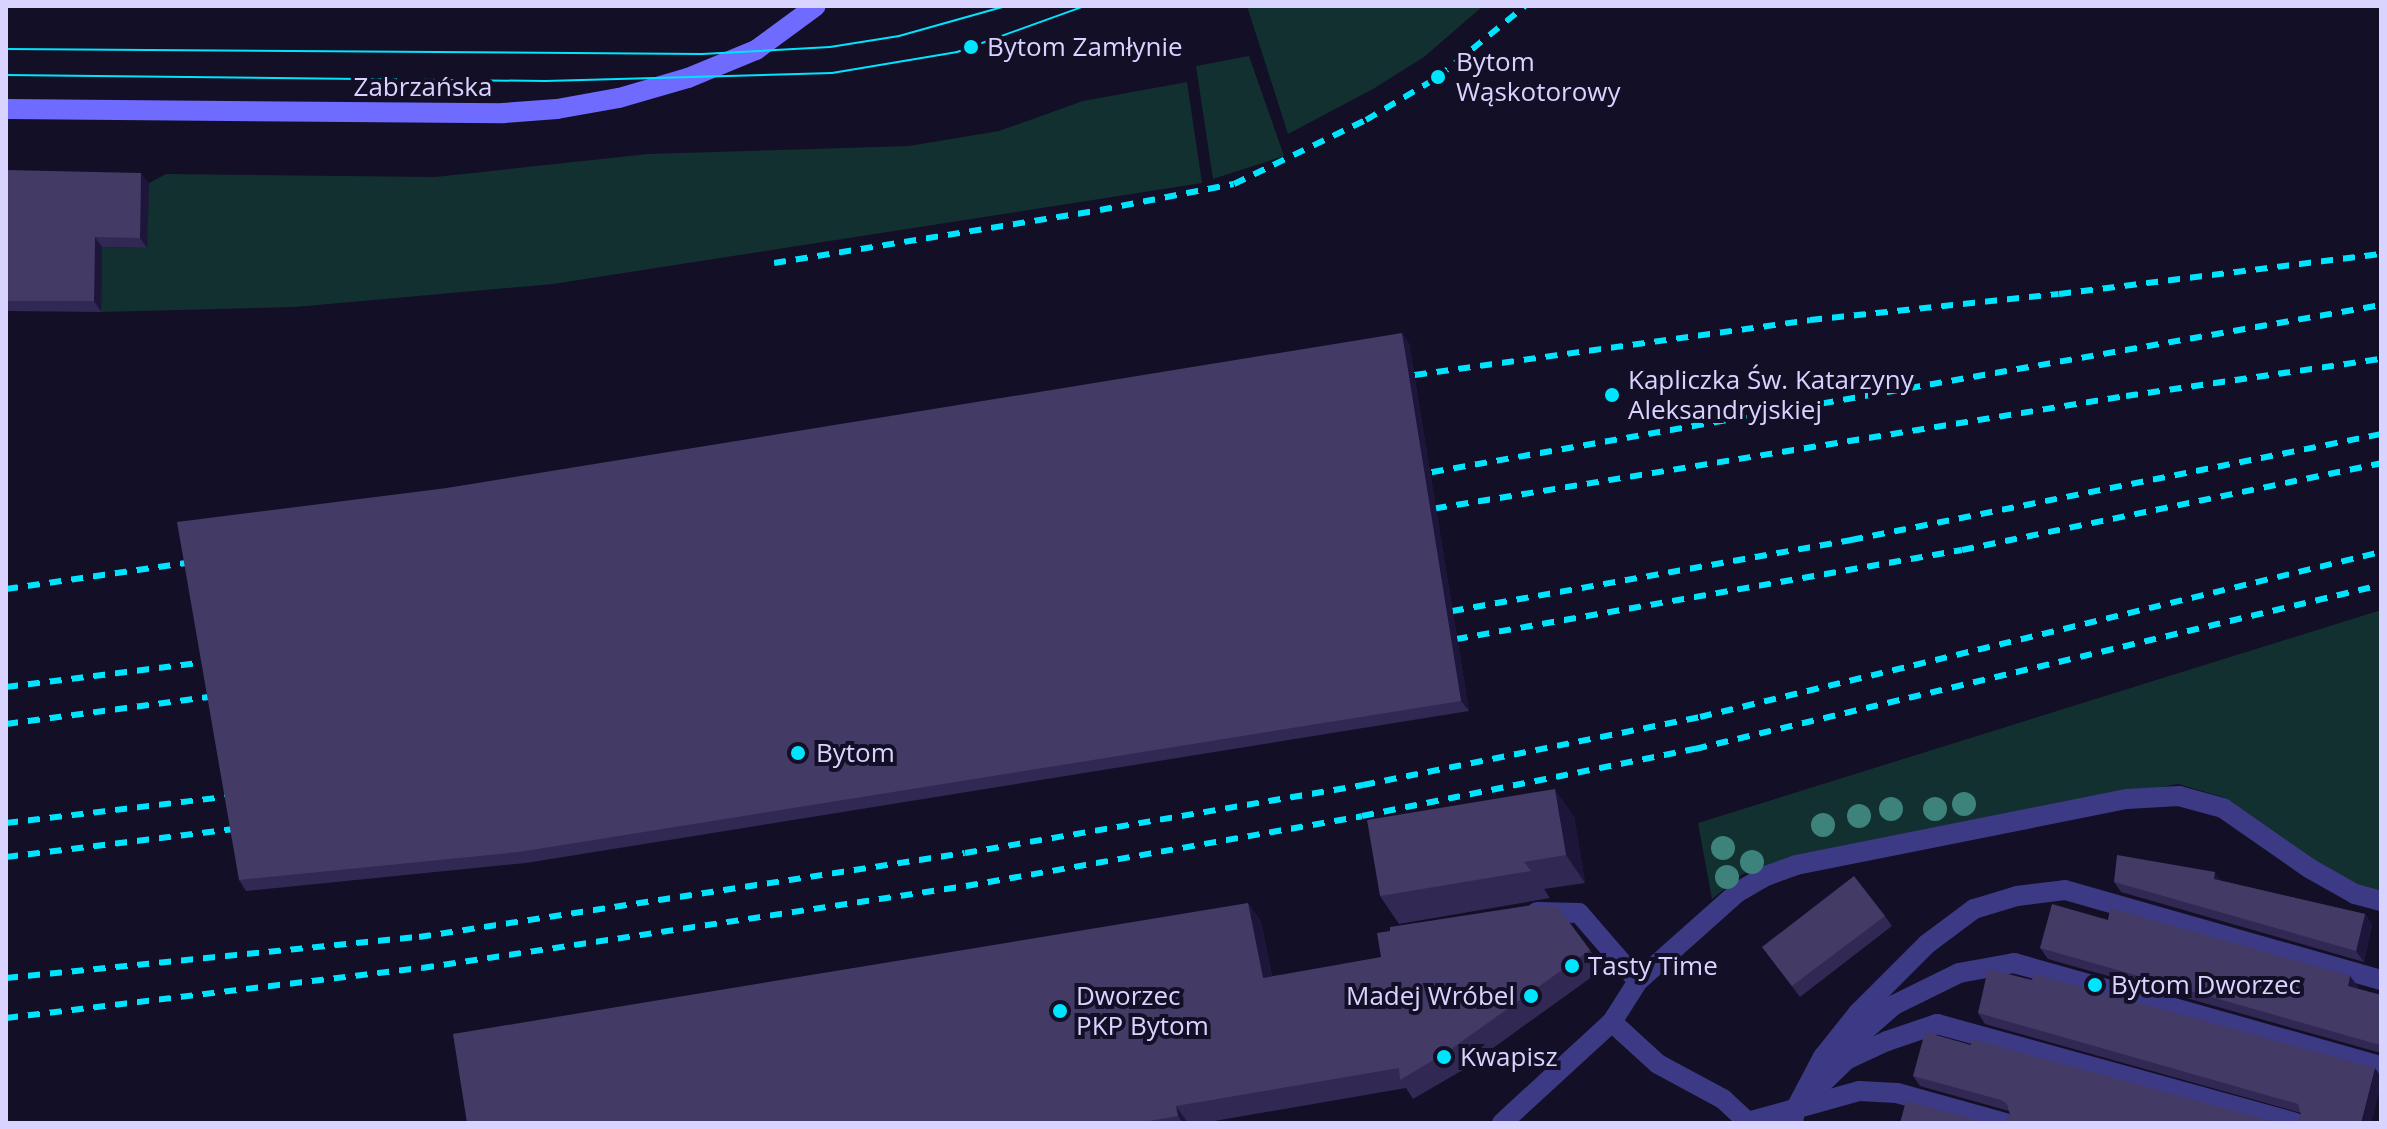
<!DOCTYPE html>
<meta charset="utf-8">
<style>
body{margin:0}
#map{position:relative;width:2387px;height:1129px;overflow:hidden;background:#130f26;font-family:"Open Sans",sans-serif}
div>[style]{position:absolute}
.green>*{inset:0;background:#12302f}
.service>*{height:20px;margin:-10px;padding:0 10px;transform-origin:10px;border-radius:10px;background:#3d3a85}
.secondary>*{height:20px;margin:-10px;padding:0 10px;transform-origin:10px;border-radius:10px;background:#6f6bff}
.tram>*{height:2px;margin:-1px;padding:0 1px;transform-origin:1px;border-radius:1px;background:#00e5ff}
.rail>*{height:6px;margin-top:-3px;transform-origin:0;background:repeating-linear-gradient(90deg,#00e5ff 0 12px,transparent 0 22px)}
.trees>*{width:24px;height:24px;margin:-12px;border-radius:50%;background:#3d827b}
.wall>*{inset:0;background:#312854}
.shaded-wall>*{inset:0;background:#1d163a}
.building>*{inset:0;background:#433a66}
.dots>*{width:22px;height:22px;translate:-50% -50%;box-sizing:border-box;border:4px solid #130f26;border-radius:50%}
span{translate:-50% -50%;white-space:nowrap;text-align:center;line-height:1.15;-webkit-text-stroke:8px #130f26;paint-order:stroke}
.poi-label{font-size:26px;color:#d9d4ff}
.left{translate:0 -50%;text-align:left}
.right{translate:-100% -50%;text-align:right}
.street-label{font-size:26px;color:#d9d4ff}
.frame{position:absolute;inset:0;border:8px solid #d9d4ff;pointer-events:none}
</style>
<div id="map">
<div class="green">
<div style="clip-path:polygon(1247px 6px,1483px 6px,1424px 57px,1373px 89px,1288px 134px)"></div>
<div style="clip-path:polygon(1249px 56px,1284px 156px,1213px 179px,1196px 66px)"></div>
<div style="clip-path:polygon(1187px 82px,1202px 183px,553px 284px,295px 307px,101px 312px,102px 247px,147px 248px,149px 183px,166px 174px,435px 177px,648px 154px,909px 146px,999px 131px,1083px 101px)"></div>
<div style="clip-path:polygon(2381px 610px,2381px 893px,2347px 884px,2226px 798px,2178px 784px,1791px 857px,1743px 874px,1712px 899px,1698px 823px)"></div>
</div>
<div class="service">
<div style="left:1537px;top:912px;width:42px;rotate:1.4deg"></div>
<div style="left:1579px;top:913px;width:90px;rotate:49.1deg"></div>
<div style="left:1638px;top:981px;width:49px;rotate:122.4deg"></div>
<div style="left:1612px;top:1022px;width:62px;rotate:42.4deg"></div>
<div style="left:1658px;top:1064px;width:74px;rotate:28.3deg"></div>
<div style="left:1723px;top:1099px;width:34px;rotate:43deg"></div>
<div style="left:1638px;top:981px;width:134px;rotate:-41.7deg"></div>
<div style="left:1738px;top:892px;width:32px;rotate:-30deg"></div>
<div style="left:1766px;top:876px;width:32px;rotate:-20deg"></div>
<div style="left:1796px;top:865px;width:338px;rotate:-11.3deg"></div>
<div style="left:2127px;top:799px;width:52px;rotate:-3.3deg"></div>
<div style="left:2179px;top:796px;width:46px;rotate:15.3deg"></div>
<div style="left:2223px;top:808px;width:105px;rotate:34.9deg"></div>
<div style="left:2309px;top:868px;width:53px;rotate:29.5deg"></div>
<div style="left:2355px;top:894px;width:27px;rotate:15deg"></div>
<div style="left:1839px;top:1053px;width:73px;rotate:-41.1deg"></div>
<div style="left:1894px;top:1005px;width:72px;rotate:-26.2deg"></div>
<div style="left:1959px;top:973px;width:56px;rotate:-10.3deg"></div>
<div style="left:2014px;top:963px;width:381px;rotate:15.7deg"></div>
<div style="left:1809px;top:1096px;width:52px;rotate:-44.2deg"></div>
<div style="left:1846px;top:1060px;width:45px;rotate:-24.9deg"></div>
<div style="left:1887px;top:1041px;width:53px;rotate:-18.8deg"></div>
<div style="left:1937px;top:1024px;width:372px;rotate:15.4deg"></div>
<div style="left:1502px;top:1123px;width:149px;rotate:-42.6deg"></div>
<div style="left:1744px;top:1123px;width:119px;rotate:-15.5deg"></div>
<div style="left:1859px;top:1091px;width:38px;rotate:3deg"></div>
<div style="left:1897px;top:1093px;width:112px;rotate:15.5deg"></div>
<div style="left:1793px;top:1123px;width:13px;rotate:-81deg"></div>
<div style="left:1795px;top:1110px;width:60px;rotate:-62.2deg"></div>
<div style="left:1823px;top:1057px;width:56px;rotate:-51.5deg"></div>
<div style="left:1858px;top:1013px;width:98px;rotate:-45deg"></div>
<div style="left:1927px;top:944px;width:59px;rotate:-36.7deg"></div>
<div style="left:1974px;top:909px;width:45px;rotate:-16.8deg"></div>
<div style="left:2017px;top:896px;width:48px;rotate:-7.1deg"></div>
<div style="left:2065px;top:890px;width:329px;rotate:15.9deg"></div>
</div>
<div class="secondary">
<div style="left:6px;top:109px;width:497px;rotate:0.5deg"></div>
<div style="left:503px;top:113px;width:54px;rotate:-4.2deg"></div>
<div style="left:557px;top:109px;width:63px;rotate:-10.1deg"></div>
<div style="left:619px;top:98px;width:72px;rotate:-16.2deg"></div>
<div style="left:688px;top:78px;width:74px;rotate:-22.4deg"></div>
<div style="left:756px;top:50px;width:74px;rotate:-36.3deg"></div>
</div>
<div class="tram">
<div style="left:6px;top:49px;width:696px;rotate:0.41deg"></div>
<div style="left:702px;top:54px;width:128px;rotate:-3.1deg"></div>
<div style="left:830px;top:47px;width:70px;rotate:-9.1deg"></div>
<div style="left:899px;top:36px;width:111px;rotate:-15.7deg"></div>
<div style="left:6px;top:75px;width:539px;rotate:0.64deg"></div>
<div style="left:545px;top:81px;width:287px;rotate:-1.6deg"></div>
<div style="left:832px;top:73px;width:127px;rotate:-9.5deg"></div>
<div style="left:957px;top:52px;width:136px;rotate:-19.8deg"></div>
</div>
<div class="rail">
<div style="left:774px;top:263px;width:330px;rotate:-9.2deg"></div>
<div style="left:1100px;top:210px;width:136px;rotate:-11deg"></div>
<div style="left:1234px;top:184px;width:147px;rotate:-25.9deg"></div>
<div style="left:1366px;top:120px;width:84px;rotate:-30.8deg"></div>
<div style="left:1438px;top:77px;width:112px;rotate:-39.2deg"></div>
<div style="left:1393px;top:378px;width:421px;rotate:-7.9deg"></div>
<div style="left:1810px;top:320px;width:250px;rotate:-6deg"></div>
<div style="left:2059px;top:294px;width:324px;rotate:-7.1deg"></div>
<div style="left:1410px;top:476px;width:986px;rotate:-9.99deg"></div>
<div style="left:1413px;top:512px;width:722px;rotate:-9.24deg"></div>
<div style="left:2126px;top:396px;width:258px;rotate:-8.3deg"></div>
<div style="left:6px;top:589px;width:203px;rotate:-8.2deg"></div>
<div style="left:1430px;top:615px;width:428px;rotate:-10.1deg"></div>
<div style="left:1851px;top:540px;width:540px;rotate:-11.31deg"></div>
<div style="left:1434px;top:643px;width:536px;rotate:-9.99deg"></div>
<div style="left:1962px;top:550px;width:428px;rotate:-11.7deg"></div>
<div style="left:6px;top:687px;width:220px;rotate:-7.1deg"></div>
<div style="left:6px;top:724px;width:227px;rotate:-7.6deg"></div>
<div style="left:6px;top:823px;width:244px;rotate:-6.8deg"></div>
<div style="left:6px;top:857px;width:248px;rotate:-7deg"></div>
<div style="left:6px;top:978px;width:415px;rotate:-5.7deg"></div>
<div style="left:419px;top:937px;width:552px;rotate:-8.75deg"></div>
<div style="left:965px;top:853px;width:404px;rotate:-9.7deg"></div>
<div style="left:1363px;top:785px;width:344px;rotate:-11.4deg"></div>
<div style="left:1700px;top:717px;width:701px;rotate:-13.62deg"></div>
<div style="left:6px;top:1018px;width:419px;rotate:-6.9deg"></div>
<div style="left:422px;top:968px;width:550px;rotate:-8.57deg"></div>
<div style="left:966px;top:886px;width:402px;rotate:-10deg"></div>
<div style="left:1362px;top:816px;width:340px;rotate:-11.4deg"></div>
<div style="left:1695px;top:749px;width:705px;rotate:-13.45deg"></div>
</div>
<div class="trees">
<div style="left:1964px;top:804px"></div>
<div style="left:1891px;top:809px"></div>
<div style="left:1935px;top:809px"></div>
<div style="left:1859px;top:816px"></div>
<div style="left:1823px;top:825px"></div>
<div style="left:1723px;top:848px"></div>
<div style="left:1752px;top:862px"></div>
<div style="left:1727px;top:877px"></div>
</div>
<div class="wall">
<div style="clip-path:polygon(6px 170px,149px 183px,147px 248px,102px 247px,101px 312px,6px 311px)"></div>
<div style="clip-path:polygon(1409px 343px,1469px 711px,526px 863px,246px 891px,239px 880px,447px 488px)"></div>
<div style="clip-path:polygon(1574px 816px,1585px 883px,1544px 889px,1550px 898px,1399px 924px,1380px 896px)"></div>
<div style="clip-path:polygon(2222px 881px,2365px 914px,2372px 925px,2364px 962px,2121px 892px,2114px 882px)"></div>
<div style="clip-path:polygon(1248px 903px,1261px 922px,1272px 976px,1590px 950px,1603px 969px,1461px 1071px,1413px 1099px,1406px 1088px,1203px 1123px,467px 1123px)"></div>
<div style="clip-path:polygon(1885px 916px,1892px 926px,1800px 997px,1762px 947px)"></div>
<div style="clip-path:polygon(2108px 920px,2350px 976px,2358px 987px,2357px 989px,2381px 995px,2381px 1053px,2048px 959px,2040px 948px)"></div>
<div style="clip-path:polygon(1978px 1013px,2375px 1068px,2381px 1077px,2381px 1082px,2371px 1123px,2298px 1121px,2301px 1115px,2301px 1113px,1985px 1024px)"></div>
<div style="clip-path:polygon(1971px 1045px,2278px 1123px,2006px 1122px,2010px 1115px,2009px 1111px,1920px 1086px,1913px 1076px)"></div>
</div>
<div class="shaded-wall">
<div style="clip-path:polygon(141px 173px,149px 183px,147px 248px,140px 238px)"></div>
<div style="clip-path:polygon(95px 237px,102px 247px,101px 312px,94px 301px)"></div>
<div style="clip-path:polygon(1402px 333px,1409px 343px,1469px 711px,1461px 701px)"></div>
<div style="clip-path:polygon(1555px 789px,1574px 816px,1585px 883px,1566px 855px)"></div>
<div style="clip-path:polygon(2215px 872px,2222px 882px,2214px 879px)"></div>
<div style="clip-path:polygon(1248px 903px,1261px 922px,1276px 997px,1263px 978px)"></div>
<div style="clip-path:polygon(2365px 914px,2372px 925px,2364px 962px,2356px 951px)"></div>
<div style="clip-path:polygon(2350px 976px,2358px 987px,2356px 997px,2348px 986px)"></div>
<div style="clip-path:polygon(2375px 1068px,2381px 1077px,2381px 1082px,2371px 1123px,2361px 1123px)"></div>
<div style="clip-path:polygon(1176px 1106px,1188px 1123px,1183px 1123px,1178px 1116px)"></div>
</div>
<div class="building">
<div style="clip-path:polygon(6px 170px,141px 173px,140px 238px,95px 237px,94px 301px,6px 301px)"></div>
<div style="clip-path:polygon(1402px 333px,1461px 701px,519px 852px,239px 880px,177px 522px,447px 488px)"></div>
<div style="clip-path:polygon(1555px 789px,1566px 855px,1524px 862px,1531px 871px,1380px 896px,1367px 820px)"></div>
<div style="clip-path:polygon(2117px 855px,2215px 872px,2214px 879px,2365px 914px,2356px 951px,2114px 882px)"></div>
<div style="clip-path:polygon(1854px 876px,1885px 916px,1792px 986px,1762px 947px)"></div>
<div style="clip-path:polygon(1248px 903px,1263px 978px,1381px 957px,1377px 933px,1390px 931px,1390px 927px,1532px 905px,1558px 907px,1590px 950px,1447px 1052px,1400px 1080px,1399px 1068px,1176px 1106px,1178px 1116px,1138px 1123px,1098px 1123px,1097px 1121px,1083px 1123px,467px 1123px,453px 1034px)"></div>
<div style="clip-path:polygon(2052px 904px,2108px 920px,2110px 908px,2350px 976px,2348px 986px,2381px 995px,2380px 1045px,2040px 948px)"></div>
<div style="clip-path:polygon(1988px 969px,2032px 980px,2034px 974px,2375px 1068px,2361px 1123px,2292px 1123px,2298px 1121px,2301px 1115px,2298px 1104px,1978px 1013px)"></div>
<div style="clip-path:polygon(1925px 1032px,1971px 1045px,1972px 1039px,2278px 1123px,2003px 1123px,2006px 1122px,2010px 1115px,2007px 1104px,2001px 1100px,1913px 1076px)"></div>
<div style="clip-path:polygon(1906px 1101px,1987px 1123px,1900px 1123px)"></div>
</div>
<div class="dots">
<div style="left:971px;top:47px;background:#00e5ff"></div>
<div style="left:1438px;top:77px;background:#00e5ff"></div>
<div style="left:1612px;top:395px;background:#00e5ff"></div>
<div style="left:798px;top:753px;background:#00e5ff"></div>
<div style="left:1572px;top:966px;background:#00e5ff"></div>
<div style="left:2095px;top:985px;background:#00e5ff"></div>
<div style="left:1531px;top:996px;background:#00e5ff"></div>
<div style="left:1060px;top:1011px;background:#00e5ff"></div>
<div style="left:1444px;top:1057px;background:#00e5ff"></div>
</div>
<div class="poi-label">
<span class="left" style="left:987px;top:47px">Bytom Zamłynie</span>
<span class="left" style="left:1456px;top:77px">Bytom<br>Wąskotorowy</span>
<span class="left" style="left:1628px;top:395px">Kapliczka Św. Katarzyny<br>Aleksandryjskiej</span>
<span class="left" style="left:816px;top:753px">Bytom</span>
<span class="left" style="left:1588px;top:966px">Tasty Time</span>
<span class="left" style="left:2111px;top:985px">Bytom Dworzec</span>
<span class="left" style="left:1076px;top:1011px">Dworzec<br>PKP Bytom</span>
<span class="right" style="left:1515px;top:996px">Madej Wróbel</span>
<span class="left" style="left:1460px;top:1057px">Kwapisz</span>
</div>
<div class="street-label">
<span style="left:423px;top:87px">Zabrzańska</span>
</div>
<div class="frame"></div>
</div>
